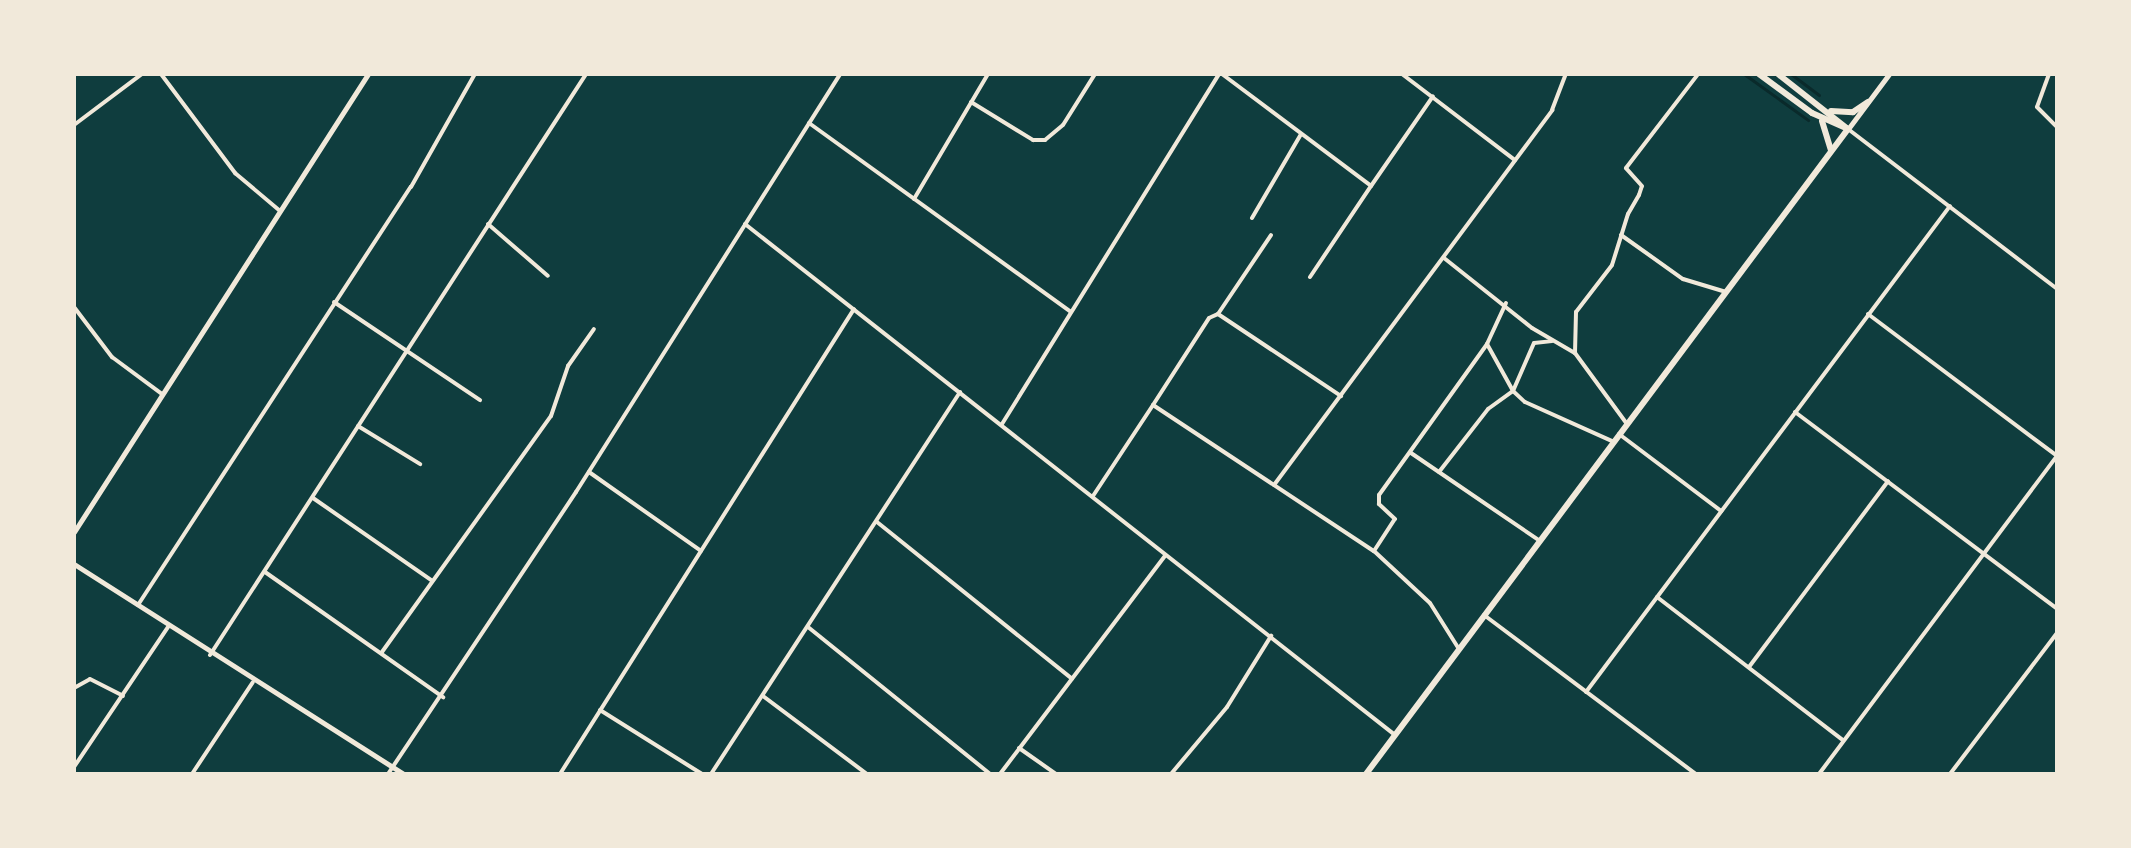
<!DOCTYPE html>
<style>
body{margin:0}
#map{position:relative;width:2131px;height:848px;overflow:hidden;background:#0f3d3e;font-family:Lato,sans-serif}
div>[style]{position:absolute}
.stream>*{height:3px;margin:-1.5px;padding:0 1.5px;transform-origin:1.5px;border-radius:1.5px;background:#0a2a2b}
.minor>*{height:4px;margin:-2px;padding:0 2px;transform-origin:2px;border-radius:2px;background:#f1e9da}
.tertiary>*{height:5px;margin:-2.5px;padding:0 2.5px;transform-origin:2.5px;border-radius:2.5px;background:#f1e9da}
.secondary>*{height:6px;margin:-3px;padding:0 3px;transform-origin:3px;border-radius:3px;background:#f1e9da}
span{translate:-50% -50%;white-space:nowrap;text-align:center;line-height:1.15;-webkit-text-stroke:7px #f1e9da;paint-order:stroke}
.frame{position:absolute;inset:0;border:76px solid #f1e9da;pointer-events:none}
</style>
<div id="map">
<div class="stream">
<div style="left:1744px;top:74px;width:79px;rotate:35.7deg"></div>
<div style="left:1791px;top:74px;width:35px;rotate:37deg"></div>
</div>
<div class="minor">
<div style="left:161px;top:74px;width:124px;rotate:53.2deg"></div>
<div style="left:235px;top:173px;width:57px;rotate:40.1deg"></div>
<div style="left:1222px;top:74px;width:186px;rotate:36.9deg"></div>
<div style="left:1371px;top:186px;width:109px;rotate:-55.4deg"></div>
<div style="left:1402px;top:74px;width:142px;rotate:37.3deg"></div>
<div style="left:2049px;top:74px;width:35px;rotate:110deg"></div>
<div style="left:2037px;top:107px;width:28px;rotate:45deg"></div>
<div style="left:971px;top:102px;width:73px;rotate:31.5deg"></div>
<div style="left:1033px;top:140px;width:12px"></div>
<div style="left:1045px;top:140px;width:23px;rotate:-40deg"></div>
<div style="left:1063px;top:125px;width:60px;rotate:-57.9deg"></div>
<div style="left:809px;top:123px;width:322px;rotate:35.8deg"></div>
<div style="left:74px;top:125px;width:85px;rotate:-36.9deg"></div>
<div style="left:1848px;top:129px;width:263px;rotate:37.4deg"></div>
<div style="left:914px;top:199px;width:145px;rotate:-59.4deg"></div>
<div style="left:1252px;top:218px;width:97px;rotate:-59.7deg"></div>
<div style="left:488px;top:224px;width:79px;rotate:40.9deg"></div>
<div style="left:745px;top:224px;width:827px;rotate:38.17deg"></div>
<div style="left:1621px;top:235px;width:76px;rotate:35.4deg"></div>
<div style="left:1683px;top:279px;width:45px;rotate:16.8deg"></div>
<div style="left:1444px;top:258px;width:112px;rotate:38.5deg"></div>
<div style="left:1532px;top:328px;width:50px;rotate:30.2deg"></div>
<div style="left:1575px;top:353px;width:88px;rotate:53.8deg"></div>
<div style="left:1310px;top:277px;width:110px;rotate:-56.2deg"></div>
<div style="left:334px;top:302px;width:176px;rotate:33.9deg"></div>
<div style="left:74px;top:307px;width:63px;rotate:52.8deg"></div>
<div style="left:112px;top:357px;width:62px;rotate:36.5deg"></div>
<div style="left:1218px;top:314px;width:95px;rotate:-56.1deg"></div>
<div style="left:1868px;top:314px;width:236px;rotate:36.9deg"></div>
<div style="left:1487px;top:344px;width:54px;rotate:61deg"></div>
<div style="left:1513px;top:391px;width:16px;rotate:43deg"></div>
<div style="left:1525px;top:402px;width:98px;rotate:24.2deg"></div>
<div style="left:1575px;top:353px;width:41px;rotate:-88.6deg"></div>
<div style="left:1576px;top:312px;width:59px;rotate:-52.5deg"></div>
<div style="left:1612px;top:265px;width:53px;rotate:-72.6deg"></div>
<div style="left:1628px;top:214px;width:22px;rotate:-60deg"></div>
<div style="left:1639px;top:195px;width:9px;rotate:-72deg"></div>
<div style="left:1642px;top:186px;width:24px;rotate:-132deg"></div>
<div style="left:1626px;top:168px;width:118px;rotate:-52.5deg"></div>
<div style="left:1153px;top:405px;width:103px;rotate:-57.2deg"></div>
<div style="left:1209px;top:318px;width:10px;rotate:-24deg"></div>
<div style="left:1218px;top:314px;width:148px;rotate:33.7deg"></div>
<div style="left:1795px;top:412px;width:328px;rotate:36.9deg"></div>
<div style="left:1002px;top:424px;width:412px;rotate:-58.2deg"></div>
<div style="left:358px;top:426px;width:73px;rotate:31.5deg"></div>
<div style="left:1619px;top:434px;width:128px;rotate:37deg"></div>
<div style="left:1411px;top:453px;width:156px;rotate:34.3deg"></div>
<div style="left:589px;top:472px;width:137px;rotate:35.2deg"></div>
<div style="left:1439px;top:472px;width:80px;rotate:-52.1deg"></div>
<div style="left:1488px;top:409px;width:31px;rotate:-36deg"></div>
<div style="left:1513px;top:391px;width:52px;rotate:-66.4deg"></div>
<div style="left:1534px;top:343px;width:18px;rotate:-6deg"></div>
<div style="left:1274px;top:485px;width:467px;rotate:-53.4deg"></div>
<div style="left:1552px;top:110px;width:39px;rotate:-69deg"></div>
<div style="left:1093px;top:496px;width:109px;rotate:-56.6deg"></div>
<div style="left:1153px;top:405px;width:265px;rotate:33.5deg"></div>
<div style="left:1374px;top:551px;width:76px;rotate:42.9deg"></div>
<div style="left:1430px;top:603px;width:54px;rotate:57.8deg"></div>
<div style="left:313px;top:498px;width:144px;rotate:34.8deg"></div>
<div style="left:877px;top:522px;width:250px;rotate:38.8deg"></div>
<div style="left:1374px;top:551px;width:38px;rotate:-57deg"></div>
<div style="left:1395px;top:519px;width:22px;rotate:-137deg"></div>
<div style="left:1379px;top:504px;width:9px;rotate:-90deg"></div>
<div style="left:1379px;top:495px;width:186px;rotate:-54.4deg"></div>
<div style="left:1487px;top:344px;width:45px;rotate:-65.1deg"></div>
<div style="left:265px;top:572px;width:218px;rotate:35.1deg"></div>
<div style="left:1657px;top:597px;width:235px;rotate:37.6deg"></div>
<div style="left:138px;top:605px;width:499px;rotate:-56.9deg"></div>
<div style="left:411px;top:187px;width:130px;rotate:-60.5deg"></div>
<div style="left:1484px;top:615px;width:265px;rotate:36.9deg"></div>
<div style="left:808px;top:627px;width:234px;rotate:38.9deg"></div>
<div style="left:382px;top:652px;width:290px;rotate:-54.4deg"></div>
<div style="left:551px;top:416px;width:53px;rotate:-71.2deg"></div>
<div style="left:568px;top:366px;width:45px;rotate:-54.9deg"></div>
<div style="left:210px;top:655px;width:692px;rotate:-57.09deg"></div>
<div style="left:1749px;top:667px;width:232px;rotate:-53.2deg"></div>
<div style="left:74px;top:688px;width:18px;rotate:-29deg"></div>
<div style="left:90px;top:679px;width:37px;rotate:27deg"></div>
<div style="left:1586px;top:692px;width:607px;rotate:-53.17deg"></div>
<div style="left:763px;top:696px;width:130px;rotate:36.9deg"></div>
<div style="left:600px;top:710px;width:120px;rotate:32.1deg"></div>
<div style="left:1019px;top:748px;width:45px;rotate:35.1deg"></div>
<div style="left:74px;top:767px;width:169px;rotate:-56.1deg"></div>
<div style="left:192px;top:774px;width:110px;rotate:-56.5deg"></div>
<div style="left:388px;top:774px;width:339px;rotate:-56.3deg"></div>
<div style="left:576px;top:492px;width:494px;rotate:-57.7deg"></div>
<div style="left:560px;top:774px;width:550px;rotate:-57.7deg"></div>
<div style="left:711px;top:774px;width:456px;rotate:-56.9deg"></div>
<div style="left:1000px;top:774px;width:273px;rotate:-52.9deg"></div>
<div style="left:1171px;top:774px;width:87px;rotate:-50.1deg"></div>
<div style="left:1227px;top:707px;width:84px;rotate:-58.2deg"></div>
<div style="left:1819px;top:774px;width:397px;rotate:-53.2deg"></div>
<div style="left:1950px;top:774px;width:177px;rotate:-52.8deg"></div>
</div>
<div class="tertiary">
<div style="left:1848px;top:129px;width:69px;rotate:-53.3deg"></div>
<div style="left:74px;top:532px;width:544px;rotate:-57.3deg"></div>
<div style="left:74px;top:564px;width:391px;rotate:32.5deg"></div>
</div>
<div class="secondary">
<div style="left:1759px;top:74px;width:66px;rotate:36.3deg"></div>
<div style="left:1812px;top:113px;width:39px;rotate:24deg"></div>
<div style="left:1778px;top:74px;width:89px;rotate:38.2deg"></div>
<div style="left:1831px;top:111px;width:22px;rotate:3deg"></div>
<div style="left:1853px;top:112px;width:18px;rotate:-34deg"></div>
<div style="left:1822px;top:121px;width:31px;rotate:73deg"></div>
<div style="left:1366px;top:774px;width:805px;rotate:-53.23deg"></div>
</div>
<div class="frame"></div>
</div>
